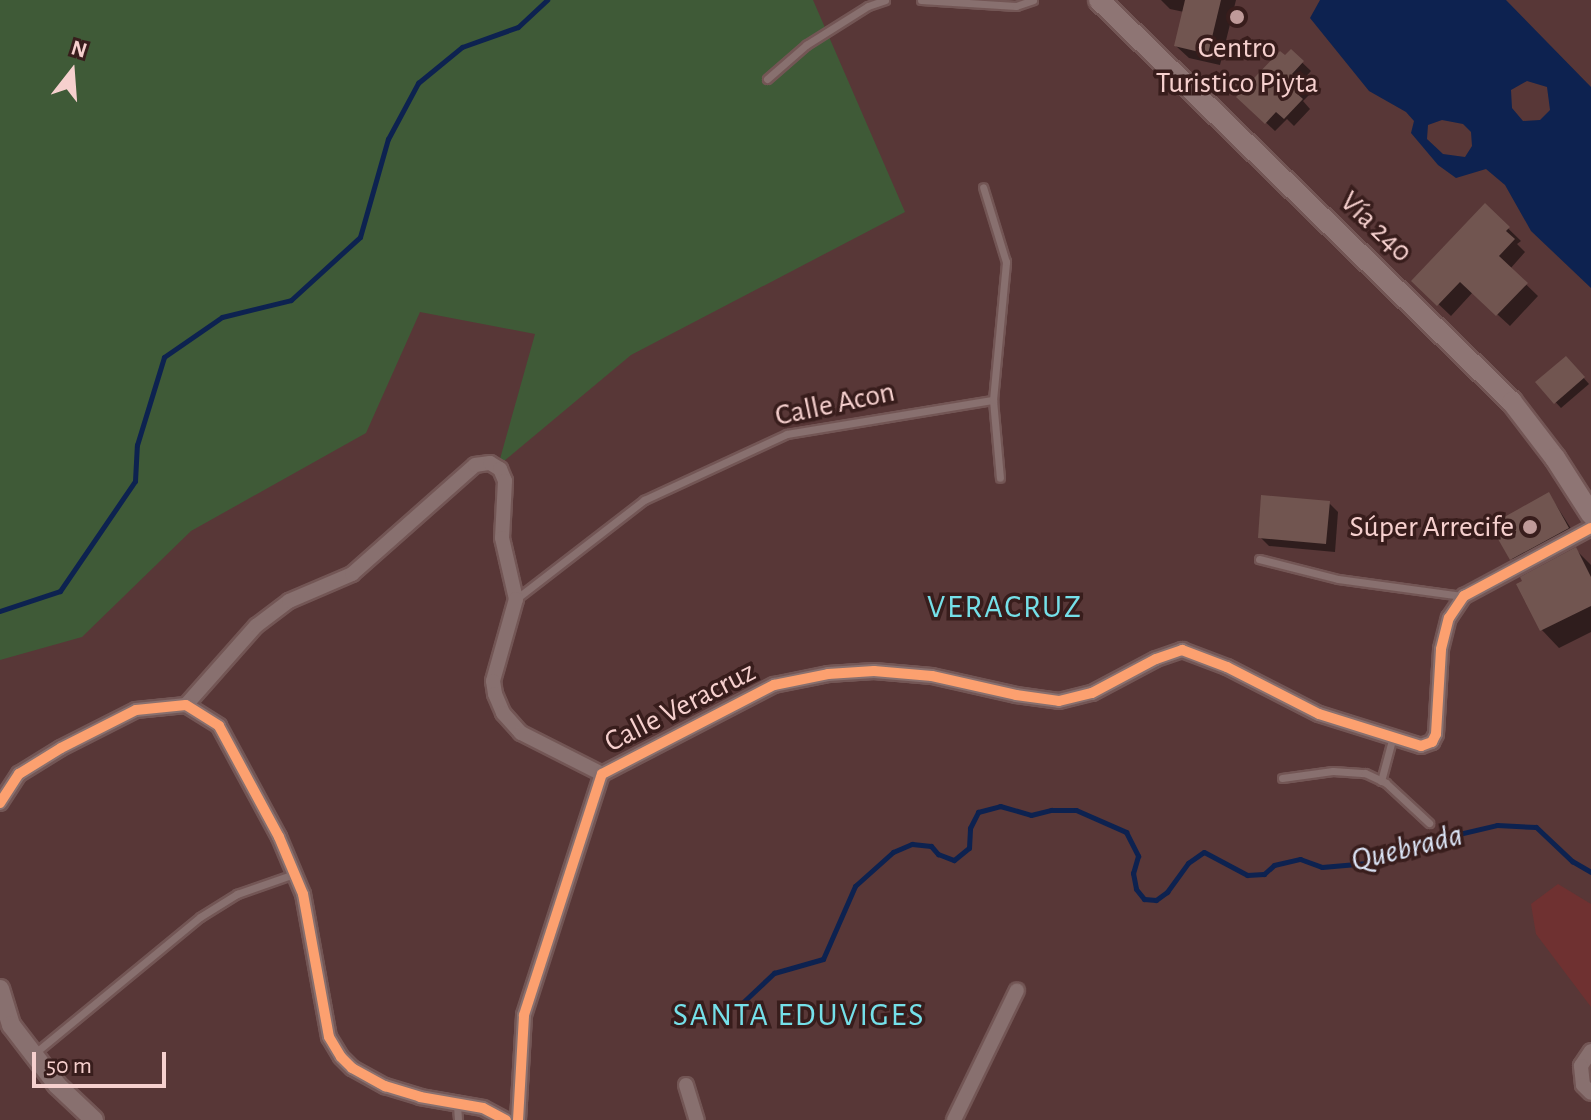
<!DOCTYPE html>
<meta charset="utf-8">
<style>
body{margin:0}
#map{position:relative;width:1591px;height:1120px;overflow:hidden;background:#583737;font-family:"Alegreya Sans",sans-serif}
div>[style]{position:absolute}
.built>*{inset:0;background:#6f3131}
.green>*{inset:0;background:#3f5a37}
.water>*{inset:0;background:#0d2250}
.shadow>*{inset:0;background:#0007}
.stream>*{height:5px;margin:-2.5px;padding:0 2.5px;transform-origin:2.5px;border-radius:2.5px;background:#0d2250}
.building>*{inset:0;background:#715550}
.roads{filter:drop-shadow(2px 0 #735655) drop-shadow(-2px 0 #735655) drop-shadow(0 2px #735655) drop-shadow(0 -2px #735655)}
.service>*{height:7px;margin:-3.5px;padding:0 3.5px;transform-origin:3.5px;border-radius:3.5px;background:#88706f}
.minor>*{height:14px;margin:-7px;padding:0 7px;transform-origin:7px;border-radius:7px;background:#88706f}
.tertiary>*{height:18px;margin:-9px;padding:0 9px;transform-origin:9px;border-radius:9px;background:#88706f}
.secondary>*{height:20px;margin:-10px;padding:0 10px;transform-origin:10px;border-radius:10px;background:#8e7574}
.cycleway>*{height:10px;margin:-5px;padding:0 5px;transform-origin:5px;border-radius:5px;background:#fca06f}
.dots>*{width:22px;height:22px;translate:-50% -50%;box-sizing:border-box;border:4px solid #381d1c;border-radius:50%}
span{translate:-50% -50%;white-space:nowrap;text-align:center;line-height:1.15;-webkit-text-stroke:7px #381d1c;paint-order:stroke}
.poi-label{font-size:30px;color:#f6d0ce}
.right{translate:-100% -50%;text-align:right}
.street-label{font-size:30px;color:#f6d0ce}
.neighbourhood-label{font-size:32px;color:#75e0e9;letter-spacing:2px}
.water-label{font-size:32px;color:#dbe4f6;font-style:italic}
.north{position:absolute;left:32px;top:32px;width:80px;height:80px;-webkit-text-stroke:6px #381d1c;paint-order:stroke;rotate:17deg;font-size:22px;font-weight:700;line-height:32px;text-align:center;color:#f6d0ce}
.north::after{content:'';display:block;margin:auto;width:28px;height:36px;background:#f6d0ce;clip-path:polygon(50% 0,100% 100%,50% 72%,0 100%)}
.scale{position:absolute;left:32px;top:1052px;width:134px;height:36px;box-sizing:border-box;border:4px solid #f6d0ce;border-top:0;padding-left:10px;font-size:24px;line-height:28px;white-space:nowrap;color:#f6d0ce;-webkit-text-stroke:6px #381d1c;paint-order:stroke}
</style>
<div id="map">
<div class="built">
<div style="clip-path:polygon(1558px 884px,1591px 904px,1591px 1007px,1536px 934px,1531px 904px)"></div>
</div>
<div class="green">
<div style="clip-path:polygon(0 0,813px 0,905px 212px,631px 355px,498px 466px,535px 334px,420px 312px,366px 433px,191px 531px,82px 637px,0 660px)"></div>
</div>
<div class="water">
<div style="clip-path:polygon(evenodd,1320px 0,1506px 0,1591px 87px,1591px 288px,1531px 231px,1505px 185px,1486px 169px,1456px 178px,1438px 165px,1411px 133px,1414px 121px,1406px 112px,1369px 91px,1310px 18px,1320px 0,1527px 81px,1547px 87px,1550px 110px,1540px 120px,1523px 121px,1512px 108px,1511px 90px,1527px 81px,1320px 0,1442px 120px,1463px 124px,1471px 132px,1472px 146px,1465px 157px,1443px 154px,1427px 139px,1428px 125px,1442px 120px)"></div>
</div>
<div class="shadow">
<div style="clip-path:polygon(1161px 0,1236px 0,1220px 65px,1189px 58px,1176px 46px,1184px 12px,1170px 9px)"></div>
<div style="clip-path:polygon(1291px 52px,1311px 71px,1300px 83px,1310px 94px,1303px 101px,1310px 109px,1294px 126px,1287px 119px,1275px 131px,1239px 97px)"></div>
<div style="clip-path:polygon(1485px 206px,1521px 241px,1517px 244px,1525px 252px,1510px 269px,1538px 296px,1510px 326px,1473px 292px,1451px 316px,1414px 281px)"></div>
<div style="clip-path:polygon(1566px 358px,1589px 384px,1561px 408px,1538px 383px)"></div>
<div style="clip-path:polygon(1549px 494px,1577px 538px,1521px 568px,1512px 559px)"></div>
<div style="clip-path:polygon(1329px 503px,1338px 512px,1335px 552px,1269px 546px,1260px 537px)"></div>
<div style="clip-path:polygon(1576px 550px,1591px 565px,1591px 632px,1559px 648px,1541px 629px)"></div>
</div>
<div class="stream">
<div style="left:0;top:611px;width:63px;rotate:-18.4deg"></div>
<div style="left:60px;top:591px;width:133px;rotate:-55.7deg"></div>
<div style="left:135px;top:481px;width:36px;rotate:-87deg"></div>
<div style="left:137px;top:445px;width:92px;rotate:-72.9deg"></div>
<div style="left:164px;top:357px;width:70px;rotate:-34.6deg"></div>
<div style="left:222px;top:317px;width:71px;rotate:-13.8deg"></div>
<div style="left:291px;top:300px;width:93px;rotate:-42.4deg"></div>
<div style="left:360px;top:237px;width:102px;rotate:-74.1deg"></div>
<div style="left:388px;top:139px;width:64px;rotate:-61.8deg"></div>
<div style="left:418px;top:83px;width:57px;rotate:-39.3deg"></div>
<div style="left:462px;top:47px;width:59px;rotate:-19.7deg"></div>
<div style="left:518px;top:27px;width:40px;rotate:-43deg"></div>
<div style="left:740px;top:1005px;width:47px;rotate:-43.3deg"></div>
<div style="left:774px;top:973px;width:51px;rotate:-15.9deg"></div>
<div style="left:823px;top:959px;width:80px;rotate:-66.3deg"></div>
<div style="left:855px;top:886px;width:51px;rotate:-41.8deg"></div>
<div style="left:893px;top:852px;width:21px;rotate:-23deg"></div>
<div style="left:912px;top:844px;width:19px;rotate:6deg"></div>
<div style="left:931px;top:846px;width:11px;rotate:49deg"></div>
<div style="left:938px;top:854px;width:17px;rotate:21deg"></div>
<div style="left:954px;top:860px;width:19px;rotate:-39deg"></div>
<div style="left:969px;top:848px;width:20px;rotate:-87deg"></div>
<div style="left:970px;top:828px;width:18px;rotate:-63deg"></div>
<div style="left:978px;top:812px;width:23px;rotate:-15deg"></div>
<div style="left:1000px;top:806px;width:32px;rotate:16deg"></div>
<div style="left:1031px;top:815px;width:21px;rotate:-14deg"></div>
<div style="left:1051px;top:810px;width:25px"></div>
<div style="left:1076px;top:810px;width:55px;rotate:23.7deg"></div>
<div style="left:1126px;top:832px;width:27px;rotate:63deg"></div>
<div style="left:1138px;top:856px;width:18px;rotate:106deg"></div>
<div style="left:1133px;top:873px;width:16px;rotate:79deg"></div>
<div style="left:1136px;top:889px;width:13px;rotate:51deg"></div>
<div style="left:1144px;top:899px;width:12px;rotate:5deg"></div>
<div style="left:1156px;top:900px;width:14px;rotate:-36deg"></div>
<div style="left:1167px;top:892px;width:36px;rotate:-54deg"></div>
<div style="left:1188px;top:863px;width:19px;rotate:-35deg"></div>
<div style="left:1204px;top:852px;width:49px;rotate:28.1deg"></div>
<div style="left:1247px;top:875px;width:17px;rotate:-3deg"></div>
<div style="left:1264px;top:874px;width:13px;rotate:-42deg"></div>
<div style="left:1274px;top:865px;width:27px;rotate:-13deg"></div>
<div style="left:1300px;top:859px;width:23px;rotate:20deg"></div>
<div style="left:1322px;top:867px;width:46px;rotate:-5deg"></div>
<div style="left:1368px;top:863px;width:48px;rotate:-22.2deg"></div>
<div style="left:1412px;top:845px;width:87px;rotate:-13.2deg"></div>
<div style="left:1497px;top:825px;width:39px;rotate:3deg"></div>
<div style="left:1536px;top:827px;width:50px;rotate:43.4deg"></div>
<div style="left:1572px;top:861px;width:22px;rotate:30deg"></div>
</div>
<div class="building">
<div style="clip-path:polygon(1185px 0,1221px 0,1208px 54px,1174px 46px)"></div>
<div style="clip-path:polygon(1291px 49px,1304px 61px,1292px 74px,1303px 83px,1295px 92px,1303px 99px,1284px 119px,1276px 112px,1265px 124px,1236px 97px,1280px 51px,1285px 55px)"></div>
<div style="clip-path:polygon(1485px 203px,1510px 227px,1506px 231px,1515px 239px,1499px 256px,1528px 283px,1496px 316px,1460px 282px,1437px 306px,1411px 281px)"></div>
<div style="clip-path:polygon(1566px 356px,1585px 377px,1554px 404px,1535px 382px)"></div>
<div style="clip-path:polygon(1549px 492px,1569px 528px,1510px 560px,1490px 525px)"></div>
<div style="clip-path:polygon(1261px 495px,1330px 501px,1326px 544px,1258px 538px)"></div>
<div style="clip-path:polygon(1576px 547px,1591px 577px,1591px 606px,1540px 631px,1516px 584px,1522px 581px,1520px 577px)"></div>
</div>
<div class="roads">
<div class="service">
<div style="left:921px;top:0;width:95px;rotate:3.6deg"></div>
<div style="left:1016px;top:6px;width:18px;rotate:-19deg"></div>
<div style="left:767px;top:79px;width:52px;rotate:-41.1deg"></div>
<div style="left:806px;top:45px;width:73px;rotate:-32.2deg"></div>
<div style="left:868px;top:6px;width:18px;rotate:-19deg"></div>
<div style="left:993px;top:400px;width:78px;rotate:84.9deg"></div>
<div style="left:1259px;top:559px;width:81px;rotate:14.2deg"></div>
<div style="left:1338px;top:579px;width:125px;rotate:7.8deg"></div>
<div style="left:516px;top:599px;width:162px;rotate:-37.7deg"></div>
<div style="left:644px;top:500px;width:157px;rotate:-24.8deg"></div>
<div style="left:787px;top:434px;width:209px;rotate:-9.4deg"></div>
<div style="left:993px;top:400px;width:139px;rotate:-84.6deg"></div>
<div style="left:1006px;top:262px;width:78px;rotate:-107deg"></div>
<div style="left:1282px;top:778px;width:51px;rotate:-7.8deg"></div>
<div style="left:1333px;top:771px;width:32px;rotate:4deg"></div>
<div style="left:1365px;top:773px;width:23px;rotate:25deg"></div>
<div style="left:1386px;top:783px;width:59px;rotate:42.9deg"></div>
<div style="left:1381px;top:781px;width:42px;rotate:-75deg"></div>
<div style="left:35px;top:1053px;width:214px;rotate:-39.5deg"></div>
<div style="left:200px;top:917px;width:44px;rotate:-31.9deg"></div>
<div style="left:237px;top:894px;width:60px;rotate:-19.3deg"></div>
<div style="left:457px;top:1105px;width:15px;rotate:86deg"></div>
</div>
<div class="minor">
<div style="left:186px;top:705px;width:106px;rotate:-48.5deg"></div>
<div style="left:256px;top:626px;width:41px;rotate:-37.1deg"></div>
<div style="left:289px;top:601px;width:69px;rotate:-23.2deg"></div>
<div style="left:352px;top:574px;width:164px;rotate:-41.5deg"></div>
<div style="left:475px;top:465px;width:15px;rotate:-8deg"></div>
<div style="left:490px;top:463px;width:12px;rotate:31deg"></div>
<div style="left:500px;top:469px;width:13px;rotate:67deg"></div>
<div style="left:505px;top:481px;width:57px;rotate:93deg"></div>
<div style="left:502px;top:538px;width:63px;rotate:77.1deg"></div>
<div style="left:516px;top:599px;width:85px;rotate:105.7deg"></div>
<div style="left:493px;top:681px;width:13px;rotate:81deg"></div>
<div style="left:495px;top:694px;width:21px;rotate:67deg"></div>
<div style="left:503px;top:713px;width:27px;rotate:48deg"></div>
<div style="left:521px;top:733px;width:91px;rotate:26.8deg"></div>
<div style="left:0;top:803px;width:35px;rotate:-57deg"></div>
<div style="left:19px;top:774px;width:49px;rotate:-31.8deg"></div>
<div style="left:61px;top:748px;width:84px;rotate:-26.9deg"></div>
<div style="left:136px;top:710px;width:50px;rotate:-5.7deg"></div>
<div style="left:186px;top:705px;width:39px;rotate:32deg"></div>
<div style="left:219px;top:726px;width:126px;rotate:61.6deg"></div>
<div style="left:279px;top:837px;width:62px;rotate:67.2deg"></div>
<div style="left:303px;top:894px;width:145px;rotate:79.7deg"></div>
<div style="left:329px;top:1037px;width:23px;rotate:59deg"></div>
<div style="left:341px;top:1057px;width:16px;rotate:45deg"></div>
<div style="left:352px;top:1068px;width:38px;rotate:29deg"></div>
<div style="left:385px;top:1086px;width:37px;rotate:17deg"></div>
<div style="left:420px;top:1097px;width:64px;rotate:9.9deg"></div>
<div style="left:483px;top:1108px;width:26px;rotate:28deg"></div>
<div style="left:1591px;top:1051px;width:18px;rotate:124deg"></div>
<div style="left:1581px;top:1066px;width:19px;rotate:84deg"></div>
<div style="left:1583px;top:1085px;width:11px;rotate:45deg"></div>
<div style="left:686px;top:1085px;width:37px;rotate:73deg"></div>
<div style="left:518px;top:1120px;width:105px;rotate:-86.7deg"></div>
<div style="left:524px;top:1015px;width:253px;rotate:-72.1deg"></div>
<div style="left:602px;top:774px;width:194px;rotate:-27.4deg"></div>
<div style="left:774px;top:685px;width:55px;rotate:-11.5deg"></div>
<div style="left:828px;top:674px;width:46px;rotate:-3.7deg"></div>
<div style="left:874px;top:671px;width:58px;rotate:4.9deg"></div>
<div style="left:932px;top:676px;width:86px;rotate:12.7deg"></div>
<div style="left:1016px;top:695px;width:43px;rotate:7.9deg"></div>
<div style="left:1059px;top:701px;width:34px;rotate:-14deg"></div>
<div style="left:1092px;top:693px;width:72px;rotate:-28deg"></div>
<div style="left:1156px;top:659px;width:28px;rotate:-19deg"></div>
<div style="left:1182px;top:650px;width:48px;rotate:20.7deg"></div>
<div style="left:1227px;top:667px;width:103px;rotate:27.1deg"></div>
<div style="left:1319px;top:714px;width:107px;rotate:17.4deg"></div>
<div style="left:1421px;top:746px;width:12px;rotate:-20deg"></div>
<div style="left:1432px;top:742px;width:9px;rotate:-63deg"></div>
<div style="left:1436px;top:734px;width:85px;rotate:-86.6deg"></div>
<div style="left:1441px;top:649px;width:32px;rotate:-76deg"></div>
<div style="left:1449px;top:618px;width:27px;rotate:-56deg"></div>
<div style="left:1464px;top:596px;width:144px;rotate:-28.2deg"></div>
<div style="left:954px;top:1120px;width:144px;rotate:-64.1deg"></div>
</div>
<div class="tertiary">
<div style="left:0;top:989px;width:38px;rotate:73deg"></div>
<div style="left:11px;top:1025px;width:76px;rotate:52.5deg"></div>
<div style="left:57px;top:1085px;width:51px;rotate:43.4deg"></div>
</div>
<div class="secondary">
<div style="left:1099px;top:0;width:576px;rotate:44.23deg"></div>
<div style="left:1512px;top:402px;width:71px;rotate:52.5deg"></div>
<div style="left:1555px;top:458px;width:67px;rotate:57.3deg"></div>
</div>
</div>
<div class="cycleway">
<div style="left:0;top:803px;width:35px;rotate:-57deg"></div>
<div style="left:19px;top:774px;width:49px;rotate:-31.8deg"></div>
<div style="left:61px;top:748px;width:84px;rotate:-26.9deg"></div>
<div style="left:136px;top:710px;width:50px;rotate:-5.7deg"></div>
<div style="left:186px;top:705px;width:39px;rotate:32deg"></div>
<div style="left:219px;top:726px;width:126px;rotate:61.6deg"></div>
<div style="left:279px;top:837px;width:62px;rotate:67.2deg"></div>
<div style="left:303px;top:894px;width:145px;rotate:79.7deg"></div>
<div style="left:329px;top:1037px;width:23px;rotate:59deg"></div>
<div style="left:341px;top:1057px;width:16px;rotate:45deg"></div>
<div style="left:352px;top:1068px;width:38px;rotate:29deg"></div>
<div style="left:385px;top:1086px;width:37px;rotate:17deg"></div>
<div style="left:420px;top:1097px;width:64px;rotate:9.9deg"></div>
<div style="left:483px;top:1108px;width:26px;rotate:28deg"></div>
<div style="left:518px;top:1120px;width:105px;rotate:-86.7deg"></div>
<div style="left:524px;top:1015px;width:253px;rotate:-72.1deg"></div>
<div style="left:602px;top:774px;width:194px;rotate:-27.4deg"></div>
<div style="left:774px;top:685px;width:55px;rotate:-11.5deg"></div>
<div style="left:828px;top:674px;width:46px;rotate:-3.7deg"></div>
<div style="left:874px;top:671px;width:58px;rotate:4.9deg"></div>
<div style="left:932px;top:676px;width:86px;rotate:12.7deg"></div>
<div style="left:1016px;top:695px;width:43px;rotate:7.9deg"></div>
<div style="left:1059px;top:701px;width:34px;rotate:-14deg"></div>
<div style="left:1092px;top:693px;width:72px;rotate:-28deg"></div>
<div style="left:1156px;top:659px;width:28px;rotate:-19deg"></div>
<div style="left:1182px;top:650px;width:48px;rotate:20.7deg"></div>
<div style="left:1227px;top:667px;width:103px;rotate:27.1deg"></div>
<div style="left:1319px;top:714px;width:107px;rotate:17.4deg"></div>
<div style="left:1421px;top:746px;width:12px;rotate:-20deg"></div>
<div style="left:1432px;top:742px;width:9px;rotate:-63deg"></div>
<div style="left:1436px;top:734px;width:85px;rotate:-86.6deg"></div>
<div style="left:1441px;top:649px;width:32px;rotate:-76deg"></div>
<div style="left:1449px;top:618px;width:27px;rotate:-56deg"></div>
<div style="left:1464px;top:596px;width:144px;rotate:-28.2deg"></div>
</div>
<div class="dots">
<div style="left:1237px;top:17px;background:#bf9a99"></div>
<div style="left:1530px;top:527px;background:#bf9a99"></div>
</div>
<div class="poi-label">
<span style="left:1237px;top:65px">Centro<br>Turistico Piyta</span>
<span class="right" style="left:1514px;top:527px">Súper Arrecife</span>
</div>
<div class="street-label">
<span style="left:1376px;top:227px;rotate:44deg">Vía 240</span>
<span style="left:835px;top:404px;rotate:-12deg">Calle Acon</span>
<span style="left:680px;top:707px;rotate:-27deg">Calle Veracruz</span>
</div>
<div class="neighbourhood-label">
<span style="left:1005px;top:607px">VERACRUZ</span>
<span style="left:799px;top:1015px">SANTA EDUVIGES</span>
</div>
<div class="water-label">
<span style="left:1407px;top:848px;rotate:-14deg">Quebrada</span>
</div>
<div class="north">N</div>
<div class="scale">50 m</div>
</div>
